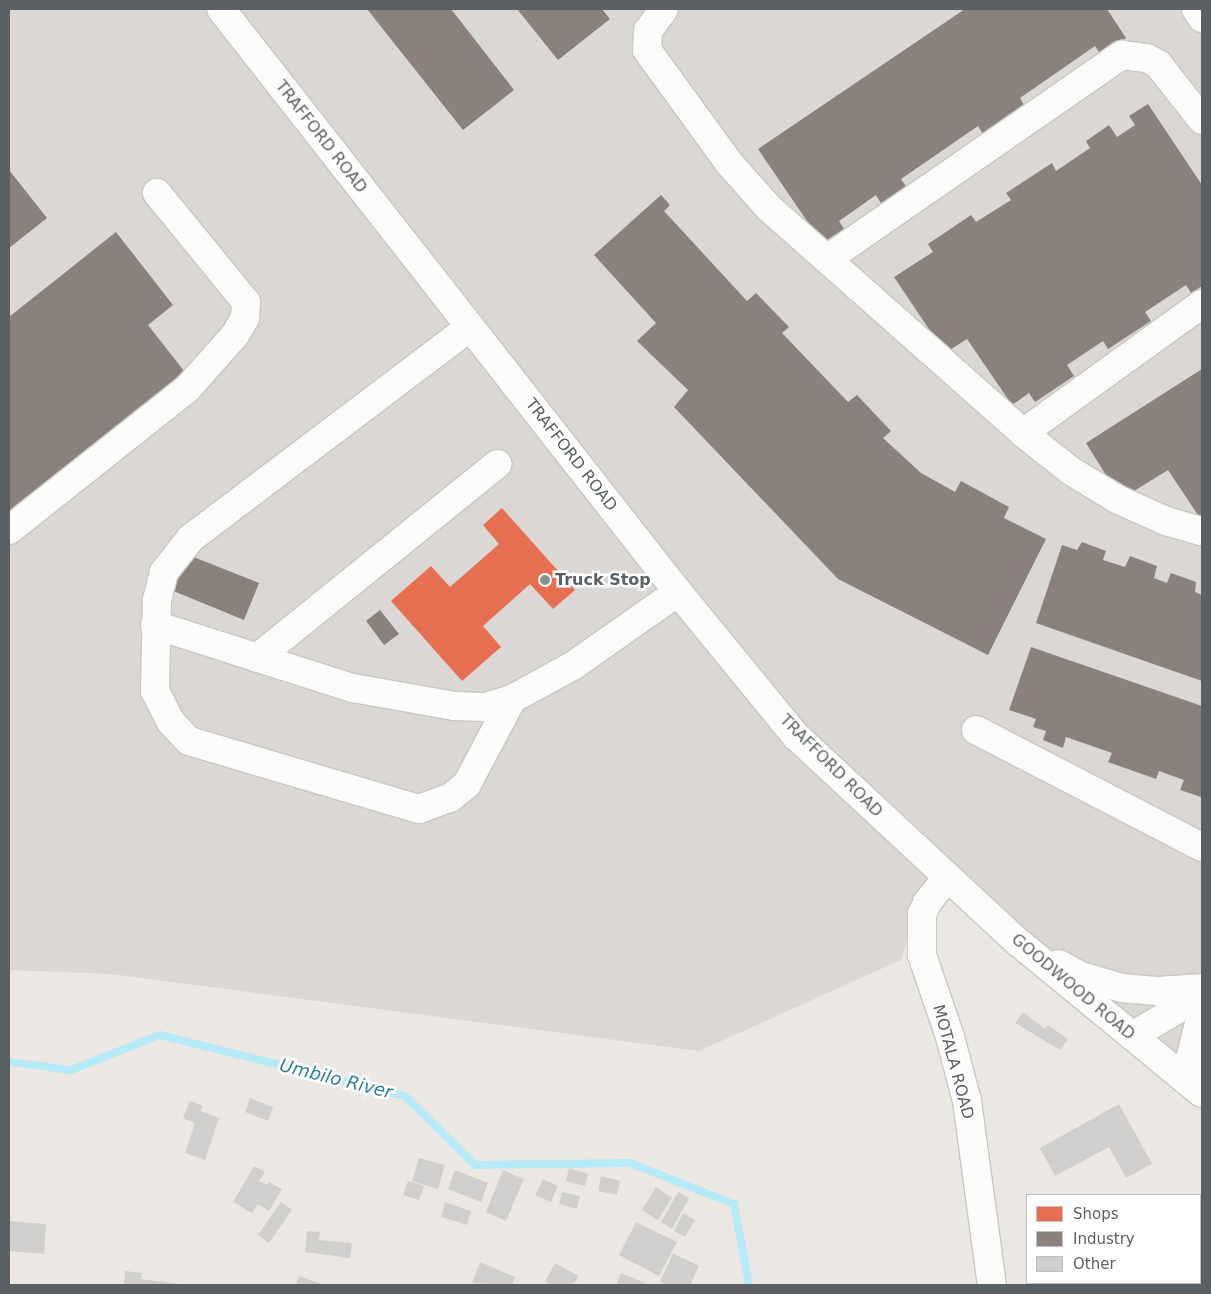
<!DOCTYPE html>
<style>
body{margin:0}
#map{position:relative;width:1211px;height:1294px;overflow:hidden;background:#ebe8e4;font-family:"DejaVu Sans",sans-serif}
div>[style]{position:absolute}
.industrial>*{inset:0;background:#dbd7d4}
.shops>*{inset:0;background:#e76f51}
.industry>*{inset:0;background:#8a817c}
.stream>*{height:8px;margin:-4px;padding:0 4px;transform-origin:4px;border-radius:4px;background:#b7eaf7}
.building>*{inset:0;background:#d1cfcd}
.roads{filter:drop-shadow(1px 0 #c7c7c6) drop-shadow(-1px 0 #c7c7c6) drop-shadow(0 1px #c7c7c6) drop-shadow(0 -1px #c7c7c6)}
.minor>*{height:28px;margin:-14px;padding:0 14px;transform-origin:14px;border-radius:14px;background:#fcfcfb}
.dots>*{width:14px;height:14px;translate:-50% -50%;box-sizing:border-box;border:2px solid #fff;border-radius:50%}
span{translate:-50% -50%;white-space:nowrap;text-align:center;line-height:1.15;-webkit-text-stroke:5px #fff;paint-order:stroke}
.street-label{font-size:16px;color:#5a6064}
.poi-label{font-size:16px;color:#5a6064;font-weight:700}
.left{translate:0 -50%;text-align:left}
.water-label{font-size:18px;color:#2f7e9d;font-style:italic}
.frame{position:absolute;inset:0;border:10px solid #5a6064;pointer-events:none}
.legend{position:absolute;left:1026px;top:1194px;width:175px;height:90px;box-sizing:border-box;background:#fff;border:1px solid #bdbfc1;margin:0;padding:6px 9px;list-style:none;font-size:15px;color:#5a6064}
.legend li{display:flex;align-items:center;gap:10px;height:25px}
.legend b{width:25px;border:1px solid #bdbfc1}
</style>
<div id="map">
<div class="industrial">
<div style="clip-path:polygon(9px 9px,1202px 9px,1202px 1099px,941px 878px,916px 907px,901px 960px,699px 1051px,111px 974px,9px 970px)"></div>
</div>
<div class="shops">
<div style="clip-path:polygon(502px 508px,575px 590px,553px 609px,530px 584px,483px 626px,501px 647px,462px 681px,391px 601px,431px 566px,450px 587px,499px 544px,483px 525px)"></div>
</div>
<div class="industry">
<div style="clip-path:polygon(367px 9px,451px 9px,514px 90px,463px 130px)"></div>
<div style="clip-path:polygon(517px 9px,602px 9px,610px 19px,558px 60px)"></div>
<div style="clip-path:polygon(965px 9px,1107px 9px,1126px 38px,1101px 55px,1095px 46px,1020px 98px,1024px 105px,983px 134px,978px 126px,901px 179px,907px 188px,882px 205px,876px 195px,839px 221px,844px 229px,822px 243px,758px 149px)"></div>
<div style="clip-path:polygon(1148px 104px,1202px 185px,1202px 286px,1191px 293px,1186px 285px,1145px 312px,1151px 321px,1108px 349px,1103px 341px,1067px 365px,1074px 376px,1035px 402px,1029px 393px,1012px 405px,967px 339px,945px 353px,894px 277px,933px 252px,928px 244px,971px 215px,976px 222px,1011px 200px,1006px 193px,1052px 163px,1056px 171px,1090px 148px,1086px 141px,1109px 125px,1117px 137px,1135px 125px,1129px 116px)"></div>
<div style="clip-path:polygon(9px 170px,47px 218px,9px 248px)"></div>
<div style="clip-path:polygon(661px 195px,670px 205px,664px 211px,747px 301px,756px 293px,789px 327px,782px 333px,848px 402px,857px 395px,891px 431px,883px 438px,921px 473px,955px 492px,961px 481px,1009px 507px,1004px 518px,1046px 539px,988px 655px,838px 579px,674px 407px,688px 390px,637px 341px,656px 323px,594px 255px)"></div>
<div style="clip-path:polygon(116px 232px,173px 305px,148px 325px,188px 376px,9px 517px,9px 317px)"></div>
<div style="clip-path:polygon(1202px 369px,1202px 521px,1168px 470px,1121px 499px,1086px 443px)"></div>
<div style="clip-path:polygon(1082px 542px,1106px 551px,1103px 560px,1125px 567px,1130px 556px,1157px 566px,1154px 578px,1167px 583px,1171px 573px,1196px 582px,1195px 592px,1202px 595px,1202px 681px,1036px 623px,1062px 545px,1077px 550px)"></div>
<div style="clip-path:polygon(186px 554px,259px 583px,244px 620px,171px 590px)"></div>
<div style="clip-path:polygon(380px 610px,399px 634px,384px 645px,366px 621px)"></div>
<div style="clip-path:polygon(1031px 647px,1202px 706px,1201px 797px,1180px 790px,1184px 780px,1159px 771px,1156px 779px,1108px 762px,1112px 753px,1066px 737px,1063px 748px,1043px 740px,1046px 731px,1033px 727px,1036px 719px,1009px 710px)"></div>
</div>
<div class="stream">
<div style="left:9px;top:1062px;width:63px;rotate:7.4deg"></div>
<div style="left:71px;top:1070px;width:96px;rotate:-21.5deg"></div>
<div style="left:160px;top:1035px;width:252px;rotate:14deg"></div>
<div style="left:405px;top:1096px;width:98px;rotate:44.6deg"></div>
<div style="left:475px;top:1165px;width:155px;rotate:-0.7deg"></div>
<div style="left:630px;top:1163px;width:112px;rotate:21.5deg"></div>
<div style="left:734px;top:1204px;width:82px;rotate:79.5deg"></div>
</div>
<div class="building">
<div style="clip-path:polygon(1023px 1012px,1045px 1029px,1048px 1025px,1068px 1039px,1060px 1050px,1015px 1023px)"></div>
<div style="clip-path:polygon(250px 1098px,273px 1107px,268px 1121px,245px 1112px)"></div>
<div style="clip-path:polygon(190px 1101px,203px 1106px,201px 1111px,219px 1118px,205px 1160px,185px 1153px,195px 1123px,183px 1118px)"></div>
<div style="clip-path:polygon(1119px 1104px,1152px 1164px,1126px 1178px,1109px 1147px,1055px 1176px,1040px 1148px)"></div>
<div style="clip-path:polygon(419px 1158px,445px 1165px,438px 1189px,412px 1181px)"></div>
<div style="clip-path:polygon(254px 1166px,265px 1172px,259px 1181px,267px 1185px,269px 1182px,282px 1189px,269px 1211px,258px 1204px,252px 1213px,233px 1202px)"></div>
<div style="clip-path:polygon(569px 1168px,588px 1174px,585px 1186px,566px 1181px)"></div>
<div style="clip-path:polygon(455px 1170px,488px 1183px,481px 1202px,448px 1189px)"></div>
<div style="clip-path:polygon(503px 1170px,524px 1179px,506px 1221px,486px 1212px)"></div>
<div style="clip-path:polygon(601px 1176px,620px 1181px,617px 1195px,598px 1191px)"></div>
<div style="clip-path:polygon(543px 1179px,558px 1186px,551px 1202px,535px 1195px)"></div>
<div style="clip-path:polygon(408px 1181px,424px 1186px,419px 1200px,403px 1195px)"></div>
<div style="clip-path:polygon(656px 1187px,672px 1198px,658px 1220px,642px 1210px)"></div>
<div style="clip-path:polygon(562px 1192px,580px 1196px,577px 1209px,559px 1204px)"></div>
<div style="clip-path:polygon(678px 1192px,689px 1198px,672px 1229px,661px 1222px)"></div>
<div style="clip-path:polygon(281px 1202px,292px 1210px,269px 1243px,258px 1235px)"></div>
<div style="clip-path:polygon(445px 1202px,471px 1211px,467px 1225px,441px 1217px)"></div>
<div style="clip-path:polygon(683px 1213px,695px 1220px,685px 1237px,674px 1231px)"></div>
<div style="clip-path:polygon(9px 1221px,46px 1224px,44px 1254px,9px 1251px)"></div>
<div style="clip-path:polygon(636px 1222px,677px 1242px,659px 1276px,619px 1255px)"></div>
<div style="clip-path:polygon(307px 1231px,320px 1232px,319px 1240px,352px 1243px,350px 1258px,305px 1252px)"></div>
<div style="clip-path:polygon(673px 1253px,699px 1266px,690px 1285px,667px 1285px,660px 1282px)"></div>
<div style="clip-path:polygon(480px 1262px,515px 1277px,512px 1285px,472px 1283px)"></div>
<div style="clip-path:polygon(555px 1263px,579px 1276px,573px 1285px,551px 1285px,545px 1282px)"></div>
<div style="clip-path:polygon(125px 1271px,142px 1273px,141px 1279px,188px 1285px,124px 1285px)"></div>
<div style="clip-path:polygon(621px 1273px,650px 1285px,616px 1285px)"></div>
<div style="clip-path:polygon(299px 1276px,324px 1285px,296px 1285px)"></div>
<div style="clip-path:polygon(1136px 1283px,1186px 1283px,1187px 1285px,1137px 1285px)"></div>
</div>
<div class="roads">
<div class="minor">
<div style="left:221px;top:9px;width:741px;rotate:51.91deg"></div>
<div style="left:678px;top:592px;width:186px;rotate:50.7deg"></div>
<div style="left:796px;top:736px;width:303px;rotate:42.9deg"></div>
<div style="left:1018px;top:942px;width:238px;rotate:39.4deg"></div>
<div style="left:664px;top:9px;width:27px;rotate:126deg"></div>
<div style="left:648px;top:31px;width:19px;rotate:93deg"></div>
<div style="left:647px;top:50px;width:140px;rotate:54deg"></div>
<div style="left:729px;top:163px;width:60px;rotate:48.4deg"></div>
<div style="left:769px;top:208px;width:339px;rotate:41.5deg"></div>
<div style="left:1023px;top:433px;width:61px;rotate:38.4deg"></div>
<div style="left:1071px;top:471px;width:54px;rotate:31.3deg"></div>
<div style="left:1117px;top:499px;width:54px;rotate:24.2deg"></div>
<div style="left:1166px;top:521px;width:37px;rotate:16deg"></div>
<div style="left:1196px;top:9px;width:11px;rotate:56deg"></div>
<div style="left:827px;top:259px;width:359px;rotate:-34.7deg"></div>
<div style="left:1122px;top:55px;width:25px;rotate:7deg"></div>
<div style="left:1147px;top:58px;width:13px;rotate:29deg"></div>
<div style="left:1158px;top:64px;width:71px;rotate:51.8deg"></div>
<div style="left:470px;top:327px;width:351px;rotate:142.9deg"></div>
<div style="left:190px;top:539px;width:42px;rotate:128.2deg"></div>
<div style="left:164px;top:572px;width:29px;rotate:104deg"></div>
<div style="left:157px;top:600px;width:91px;rotate:91.3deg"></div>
<div style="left:155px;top:691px;width:35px;rotate:63deg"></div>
<div style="left:171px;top:722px;width:26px;rotate:47deg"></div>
<div style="left:189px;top:741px;width:240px;rotate:16.5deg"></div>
<div style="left:419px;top:809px;width:33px;rotate:-20deg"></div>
<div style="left:450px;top:798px;width:22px;rotate:-39deg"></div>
<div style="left:467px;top:784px;width:96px;rotate:-62.1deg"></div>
<div style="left:1023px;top:433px;width:221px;rotate:-35.8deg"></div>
<div style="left:9px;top:530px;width:227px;rotate:-38.4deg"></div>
<div style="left:187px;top:389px;width:72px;rotate:-48.4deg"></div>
<div style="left:235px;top:335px;width:20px;rotate:-60deg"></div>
<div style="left:245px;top:318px;width:16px;rotate:-86deg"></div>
<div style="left:246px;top:302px;width:141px;rotate:-129.2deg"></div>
<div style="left:155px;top:625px;width:208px;rotate:17.7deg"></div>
<div style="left:353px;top:688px;width:103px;rotate:10.1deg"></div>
<div style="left:454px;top:706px;width:32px;rotate:2deg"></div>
<div style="left:486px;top:707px;width:27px;rotate:-17deg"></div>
<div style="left:512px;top:699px;width:71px;rotate:-28.7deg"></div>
<div style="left:574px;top:665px;width:127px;rotate:-35.1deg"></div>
<div style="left:257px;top:658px;width:309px;rotate:-38.9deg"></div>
<div style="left:976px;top:730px;width:254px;rotate:27.4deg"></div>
<div style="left:947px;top:878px;width:32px;rotate:129deg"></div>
<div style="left:927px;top:903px;width:12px;rotate:114deg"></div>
<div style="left:922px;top:914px;width:41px;rotate:90deg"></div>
<div style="left:922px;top:955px;width:87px;rotate:71.1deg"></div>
<div style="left:950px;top:1037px;width:66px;rotate:75.1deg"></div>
<div style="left:967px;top:1101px;width:186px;rotate:82.3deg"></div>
<div style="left:1059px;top:964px;width:25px;rotate:29deg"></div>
<div style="left:1081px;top:976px;width:43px;rotate:16.3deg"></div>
<div style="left:1122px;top:988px;width:37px;rotate:5deg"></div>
<div style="left:1159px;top:991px;width:43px;rotate:-4deg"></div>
<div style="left:1132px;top:1036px;width:81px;rotate:-30.4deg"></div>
<div style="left:1185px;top:1079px;width:69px;rotate:-75.8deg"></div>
</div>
</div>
<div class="dots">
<div style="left:545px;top:580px;background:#8d9091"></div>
</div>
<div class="street-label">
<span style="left:321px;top:137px;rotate:52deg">TRAFFORD ROAD</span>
<span style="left:571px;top:455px;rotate:52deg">TRAFFORD ROAD</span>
<span style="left:831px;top:766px;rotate:45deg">TRAFFORD ROAD</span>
<span style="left:1073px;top:987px;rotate:40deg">GOODWOOD ROAD</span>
<span style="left:953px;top:1062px;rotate:75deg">MOTALA ROAD</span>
</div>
<div class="poi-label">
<span class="left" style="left:555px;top:580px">Truck Stop</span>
</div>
<div class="water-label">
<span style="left:336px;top:1079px;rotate:14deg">Umbilo River</span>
</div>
<div class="frame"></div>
<ul class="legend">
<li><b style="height:14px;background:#e76f51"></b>Shops</li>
<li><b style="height:14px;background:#8a817c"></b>Industry</li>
<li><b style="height:14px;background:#d1cfcd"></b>Other</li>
</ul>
</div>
